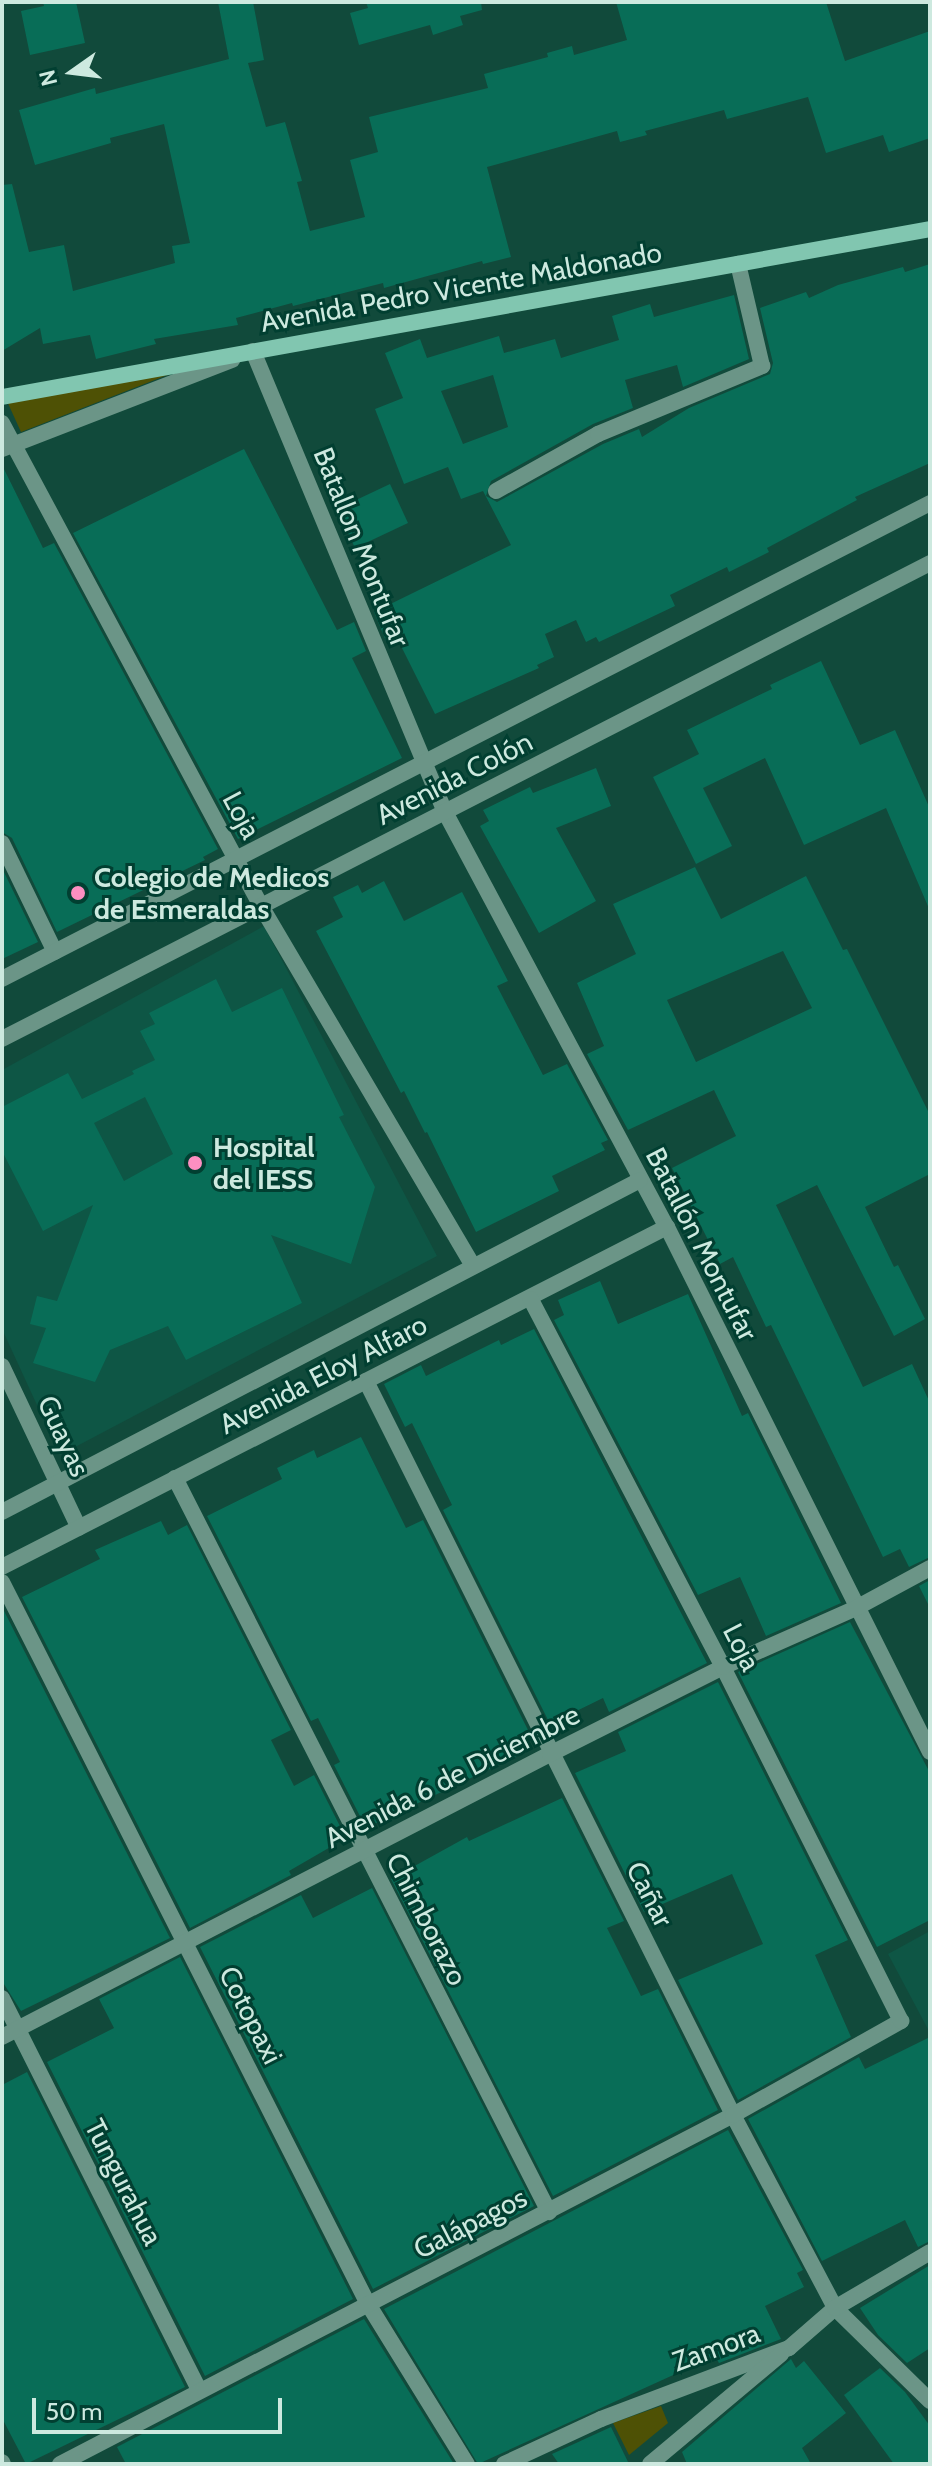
<!DOCTYPE html>
<meta charset="utf-8">
<style>
body{margin:0}
#map{position:relative;width:932px;height:2466px;overflow:hidden;background:#114a3b;font-family:Cabin,sans-serif}
div>[style]{position:absolute}
.built>*{inset:0;background:#0e5645}
.green>*{inset:0;background:#4e5105}
.building>*{inset:0;background:#086d57}
.minor>*{height:16px;margin:-8px;padding:0 8px;transform-origin:8px;border-radius:8px;background:#6b9587}
.tertiary>*{height:16px;margin:-8px;padding:0 8px;transform-origin:8px;border-radius:8px;background:#6b9587}
.secondary>*{height:16px;margin:-8px;padding:0 8px;transform-origin:8px;border-radius:8px;background:#81c6b0}
.dots>*{width:22px;height:22px;translate:-50% -50%;box-sizing:border-box;border:4px solid #013f31;border-radius:50%}
span{translate:-50% -50%;white-space:nowrap;text-align:center;line-height:1.15;-webkit-text-stroke:6px #013f31;paint-order:stroke}
.street-label{font-size:28px;color:#cde9df}
.poi-label{font-size:28px;color:#cde9df;font-weight:700}
.left{translate:0 -50%;text-align:left}
.frame{position:absolute;inset:0;border:4px solid #cde9df;pointer-events:none}
.north{position:absolute;left:32px;top:32px;width:80px;height:80px;-webkit-text-stroke:6px #013f31;paint-order:stroke;rotate:256deg;font-size:22px;font-weight:700;line-height:32px;text-align:center;color:#cde9df}
.north::after{content:'';display:block;margin:auto;width:28px;height:36px;background:#cde9df;clip-path:polygon(50% 0,100% 100%,50% 72%,0 100%)}
.scale{position:absolute;left:32px;top:2398px;width:250px;height:36px;box-sizing:border-box;border:4px solid #cde9df;border-top:0;padding-left:10px;font-size:24px;line-height:28px;white-space:nowrap;color:#cde9df;-webkit-text-stroke:6px #013f31;paint-order:stroke}
</style>
<div id="map">
<div class="built">
<div style="clip-path:polygon(264px 926px,437px 1256px,60px 1455px,2px 1329px,2px 1070px)"></div>
<div style="clip-path:polygon(930px 1931px,930px 2033px,888px 1954px)"></div>
</div>
<div class="green">
<div style="clip-path:polygon(170px 374px,21px 432px,6px 399px)"></div>
<div style="clip-path:polygon(661px 2406px,668px 2423px,629px 2455px,613px 2423px)"></div>
</div>
<div class="building">
<div style="clip-path:polygon(43px 2px,76px 2px,85px 43px,30px 55px,21px 11px,44px 6px)"></div>
<div style="clip-path:polygon(218px 2px,253px 2px,264px 60px,248px 63px,266px 127px,285px 122px,302px 181px,297px 182px,310px 231px,365px 217px,350px 160px,378px 152px,369px 117px,488px 88px,484px 74px,548px 57px,547px 53px,572px 46px,574px 55px,627px 40px,616px 2px,826px 2px,845px 61px,930px 31px,930px 138px,889px 152px,883px 135px,826px 153px,808px 97px,727px 119px,724px 110px,645px 131px,647px 135px,620px 142px,617px 131px,487px 167px,511px 257px,483px 264px,482px 261px,384px 288px,383px 283px,293px 306px,292px 303px,236px 318px,238px 325px,154px 339px,156px 344px,96px 359px,90px 335px,43px 344px,40px 328px,2px 351px,2px 185px,12px 184px,29px 252px,64px 245px,73px 291px,175px 263px,172px 246px,190px 243px,164px 124px,110px 138px,111px 143px,35px 165px,19px 110px,95px 88px,96px 94px,229px 59px)"></div>
<div style="clip-path:polygon(366px 2px,481px 2px,482px 10px,460px 16px,463px 25px,433px 35px,430px 25px,359px 45px,350px 13px,368px 8px)"></div>
<div style="clip-path:polygon(evenodd,930px 264px,930px 463px,855px 497px,857px 500px,767px 548px,769px 552px,729px 572px,727px 567px,670px 595px,675px 606px,599px 642px,596px 637px,586px 642px,576px 620px,545px 634px,554px 657px,537px 665px,539px 668px,435px 714px,396px 636px,386px 641px,374px 612px,511px 545px,483px 491px,461px 499px,448px 467px,404px 484px,375px 409px,403px 398px,385px 353px,420px 339px,427px 358px,499px 336px,504px 353px,555px 339px,561px 358px,619px 340px,612px 316px,650px 304px,654px 317px,734px 295px,749px 359px,683px 387px,677px 365px,625px 380px,633px 408px,593px 424px,491px 481px,486px 496px,497px 502px,603px 444px,639px 429px,642px 437px,689px 408px,770px 374px,773px 363px,760px 308px,806px 292px,809px 298px,838px 285px,903px 267px,905px 272px,930px 264px,493px 375px,508px 427px,463px 444px,441px 391px,493px 375px)"></div>
<div style="clip-path:polygon(244px 449px,337px 630px,354px 622px,366px 651px,352px 658px,402px 758px,238px 839px,73px 533px)"></div>
<div style="clip-path:polygon(2px 465px,43px 548px,54px 543px,218px 849px,203px 857px,205px 860px,57px 932px,12px 838px,2px 832px)"></div>
<div style="clip-path:polygon(390px 484px,408px 523px,355px 548px,337px 509px)"></div>
<div style="clip-path:polygon(821px 661px,860px 745px,895px 730px,930px 809px,930px 911px,886px 808px,804px 845px,765px 758px,703px 788px,732px 846px,696px 864px,653px 777px,699px 754px,687px 730px,772px 689px,770px 685px)"></div>
<div style="clip-path:polygon(596px 768px,611px 806px,556px 828px,596px 901px,539px 933px,480px 826px,489px 821px,483px 810px,530px 787px,533px 793px)"></div>
<div style="clip-path:polygon(evenodd,695px 867px,721px 919px,806px 876px,843px 950px,847px 949px,930px 1115px,930px 1174px,865px 1207px,894px 1267px,898px 1265px,925px 1319px,894px 1336px,817px 1185px,776px 1205px,863px 1387px,912px 1364px,930px 1403px,930px 1557px,909px 1567px,900px 1549px,883px 1557px,771px 1325px,766px 1327px,733px 1257px,720px 1264px,672px 1168px,736px 1136px,714px 1090px,628px 1130px,587px 1054px,604px 1046px,577px 983px,636px 954px,613px 904px,695px 867px,783px 951px,812px 1008px,696px 1062px,667px 1000px,783px 951px)"></div>
<div style="clip-path:polygon(2px 868px,38px 942px,2px 959px)"></div>
<div style="clip-path:polygon(384px 881px,404px 921px,462px 892px,508px 981px,497px 986px,543px 1075px,567px 1064px,608px 1140px,601px 1143px,605px 1150px,552px 1176px,559px 1191px,476px 1232px,427px 1132px,425px 1133px,404px 1091px,401px 1093px,316px 931px,343px 917px,333px 897px,358px 885px,362px 893px)"></div>
<div style="clip-path:polygon(evenodd,216px 979px,232px 1012px,282px 988px,344px 1115px,339px 1117px,375px 1187px,351px 1264px,271px 1235px,302px 1303px,186px 1360px,168px 1326px,110px 1350px,95px 1382px,33px 1363px,46px 1328px,30px 1324px,37px 1296px,57px 1301px,93px 1205px,43px 1231px,2px 1151px,2px 1107px,68px 1073px,82px 1099px,134px 1074px,132px 1071px,155px 1060px,140px 1031px,155px 1024px,149px 1013px,216px 979px,145px 1097px,173px 1154px,124px 1181px,94px 1123px,145px 1097px)"></div>
<div style="clip-path:polygon(600px 1281px,618px 1324px,688px 1294px,742px 1416px,748px 1413px,841px 1603px,766px 1636px,740px 1577px,698px 1595px,554px 1320px,564px 1315px,558px 1300px)"></div>
<div style="clip-path:polygon(534px 1329px,707px 1663px,609px 1712px,603px 1698px,550px 1724px,443px 1510px,452px 1505px,412px 1423px,405px 1427px,384px 1384px,421px 1365px,426px 1376px,499px 1340px,501px 1345px)"></div>
<div style="clip-path:polygon(361px 1437px,406px 1528px,423px 1520px,530px 1734px,515px 1741px,521px 1754px,366px 1828px,334px 1765px,340px 1762px,318px 1718px,311px 1721px,207px 1516px,282px 1479px,277px 1468px,314px 1450px,317px 1458px)"></div>
<div style="clip-path:polygon(161px 1521px,168px 1535px,187px 1525px,291px 1730px,271px 1740px,294px 1786px,314px 1775px,346px 1838px,289px 1871px,291px 1875px,190px 1928px,22px 1597px,100px 1559px,95px 1550px)"></div>
<div style="clip-path:polygon(930px 1580px,930px 1608px,919px 1586px)"></div>
<div style="clip-path:polygon(2px 1607px,170px 1938px,21px 2011px,2px 1981px)"></div>
<div style="clip-path:polygon(850px 1622px,930px 1773px,930px 1920px,877px 1947px,738px 1672px)"></div>
<div style="clip-path:polygon(718px 1682px,848px 1940px,815px 1955px,851px 2037px,738px 2100px,678px 1980px,763px 1944px,732px 1874px,644px 1912px,575px 1773px,626px 1751px,618px 1732px)"></div>
<div style="clip-path:polygon(562px 1798px,624px 1921px,607px 1928px,641px 1996px,658px 1989px,718px 2110px,553px 2196px,391px 1879px,467px 1837px,469px 1841px)"></div>
<div style="clip-path:polygon(372px 1888px,534px 2206px,373px 2289px,200px 1947px,301px 1895px,313px 1918px)"></div>
<div style="clip-path:polygon(180px 1957px,353px 2299px,205px 2376px,47px 2062px,114px 2028px,99px 1999px)"></div>
<div style="clip-path:polygon(930px 2037px,930px 2241px,918px 2247px,905px 2220px,822px 2261px,748px 2119px,859px 2057px,865px 2069px)"></div>
<div style="clip-path:polygon(27px 2072px,185px 2387px,26px 2464px,2px 2418px,2px 2085px)"></div>
<div style="clip-path:polygon(728px 2130px,803px 2270px,797px 2273px,804px 2287px,765px 2306px,781px 2339px,719px 2363px,715px 2356px,478px 2464px,384px 2309px)"></div>
<div style="clip-path:polygon(930px 2265px,930px 2348px,907px 2363px,878px 2335px,860px 2308px)"></div>
<div style="clip-path:polygon(364px 2319px,454px 2464px,126px 2464px,117px 2447px)"></div>
<div style="clip-path:polygon(791px 2359px,796px 2368px,804px 2361px,846px 2413px,802px 2448px,811px 2464px,687px 2464px,682px 2452px)"></div>
<div style="clip-path:polygon(880px 2368px,905px 2392px,930px 2426px,930px 2464px,894px 2464px,844px 2395px)"></div>
<div style="clip-path:polygon(611px 2427px,629px 2464px,559px 2464px,552px 2454px)"></div>
</div>
<div class="minor">
<div style="left:253px;top:351px;width:499px;rotate:67.4deg"></div>
<div style="left:445px;top:812px;width:471px;rotate:61.9deg"></div>
<div style="left:667px;top:1227px;width:587px;rotate:63.39deg"></div>
<div style="left:2px;top:423px;width:548px;rotate:61.8deg"></div>
<div style="left:261px;top:906px;width:418px;rotate:59.5deg"></div>
<div style="left:496px;top:491px;width:117px;rotate:-29.2deg"></div>
<div style="left:598px;top:434px;width:178px;rotate:-22.5deg"></div>
<div style="left:762px;top:366px;width:105px;rotate:-103.2deg"></div>
<div style="left:2px;top:843px;width:121px;rotate:64.1deg"></div>
<div style="left:2px;top:1366px;width:179px;rotate:64.6deg"></div>
<div style="left:366px;top:1381px;width:821px;rotate:63.43deg"></div>
<div style="left:733px;top:2115px;width:218px;rotate:62.1deg"></div>
<div style="left:835px;top:2308px;width:133px;rotate:44.4deg"></div>
<div style="left:175px;top:1478px;width:824px;rotate:63deg"></div>
<div style="left:2px;top:1512px;width:719px;rotate:-27.49deg"></div>
<div style="left:2px;top:1567px;width:747px;rotate:-27.08deg"></div>
<div style="left:2px;top:1582px;width:809px;rotate:63.12deg"></div>
<div style="left:368px;top:2304px;width:188px;rotate:58.3deg"></div>
<div style="left:2px;top:1998px;width:438px;rotate:63.3deg"></div>
<div style="left:2px;top:2037px;width:617px;rotate:-27.31deg"></div>
<div style="left:550px;top:1754px;width:194px;rotate:-26.7deg"></div>
<div style="left:723px;top:1667px;width:145px;rotate:-23.9deg"></div>
<div style="left:856px;top:1608px;width:84px;rotate:-28.4deg"></div>
<div style="left:2px;top:2462px;width:2px;rotate:63deg"></div>
<div style="left:60px;top:2464px;width:758px;rotate:-27.41deg"></div>
<div style="left:733px;top:2115px;width:193px;rotate:-29.2deg"></div>
<div style="left:901px;top:2021px;width:396px;rotate:-116.7deg"></div>
<div style="left:723px;top:1667px;width:415px;rotate:-117.6deg"></div>
<div style="left:504px;top:2464px;width:107px;rotate:-24.9deg"></div>
<div style="left:601px;top:2419px;width:201px;rotate:-20.7deg"></div>
<div style="left:789px;top:2348px;width:61px;rotate:-41deg"></div>
<div style="left:835px;top:2308px;width:110px;rotate:-30.5deg"></div>
<div style="left:650px;top:2464px;width:171px;rotate:-40deg"></div>
</div>
<div class="tertiary">
<div style="left:2px;top:449px;width:247px;rotate:-21.2deg"></div>
<div style="left:2px;top:979px;width:1043px;rotate:-27.15deg"></div>
<div style="left:2px;top:1039px;width:1043px;rotate:-27.15deg"></div>
</div>
<div class="secondary">
<div style="left:2px;top:397px;width:943px;rotate:-10.26deg"></div>
</div>
<div class="dots">
<div style="left:78px;top:893px;background:#fc8fc1"></div>
<div style="left:195px;top:1163px;background:#fc8fc1"></div>
</div>
<div class="street-label">
<span style="left:461px;top:287px;rotate:-10deg">Avenida Pedro Vicente Maldonado</span>
<span style="left:362px;top:547px;rotate:68deg">Batallon Montufar</span>
<span style="left:454px;top:778px;rotate:-27deg">Avenida Colón</span>
<span style="left:242px;top:815px;rotate:62deg">Loja</span>
<span style="left:702px;top:1244px;rotate:63deg">Batallón Montufar</span>
<span style="left:323px;top:1374px;rotate:-27deg">Avenida Eloy Alfaro</span>
<span style="left:64px;top:1436px;rotate:65deg">Guayas</span>
<span style="left:742px;top:1647px;rotate:63deg">Loja</span>
<span style="left:452px;top:1776px;rotate:-27deg">Avenida 6 de Diciembre</span>
<span style="left:650px;top:1894px;rotate:63deg">Cañar</span>
<span style="left:427px;top:1919px;rotate:63deg">Chimborazo</span>
<span style="left:251px;top:2015px;rotate:63deg">Cotopaxi</span>
<span style="left:124px;top:2182px;rotate:63deg">Tungurahua</span>
<span style="left:470px;top:2223px;rotate:-27deg">Galápagos</span>
<span style="left:716px;top:2347px;rotate:-20deg">Zamora</span>
</div>
<div class="poi-label">
<span class="left" style="left:94px;top:893px">Colegio de Medicos<br>de Esmeraldas</span>
<span class="left" style="left:213px;top:1163px">Hospital<br>del IESS</span>
</div>
<div class="frame"></div>
<div class="north">N</div>
<div class="scale">50 m</div>
</div>
